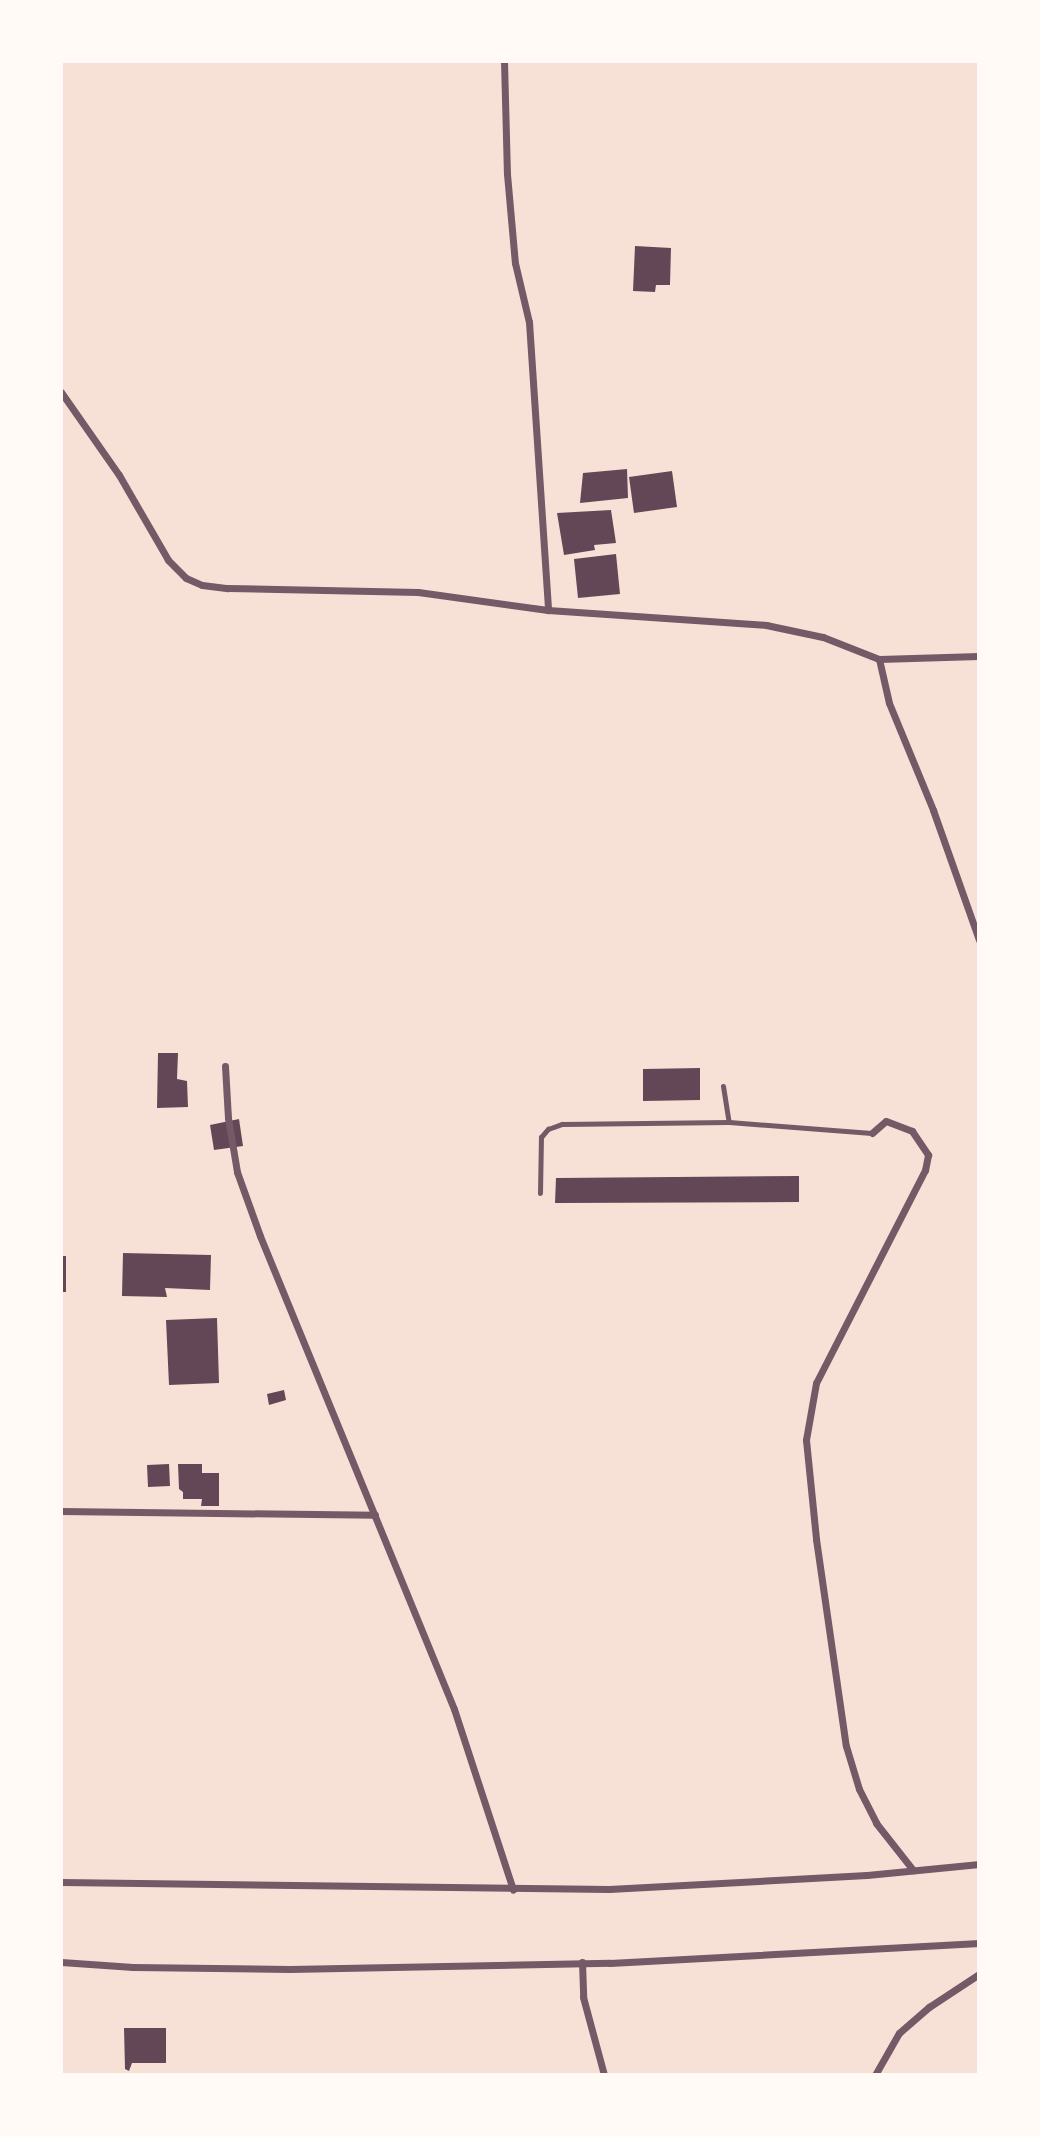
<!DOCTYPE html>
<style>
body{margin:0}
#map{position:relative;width:1040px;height:2136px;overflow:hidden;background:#f7e1d7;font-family:"DejaVu Sans",sans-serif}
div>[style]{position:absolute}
.building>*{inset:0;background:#644757}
.service>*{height:5px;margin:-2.5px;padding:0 2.5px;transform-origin:2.5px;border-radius:2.5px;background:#755966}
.minor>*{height:7px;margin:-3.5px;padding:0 3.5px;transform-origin:3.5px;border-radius:3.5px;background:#755966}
span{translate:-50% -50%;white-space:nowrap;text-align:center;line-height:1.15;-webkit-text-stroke:7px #fffaf5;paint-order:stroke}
.frame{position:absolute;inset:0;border:63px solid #fffaf5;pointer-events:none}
</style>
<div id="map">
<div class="building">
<div style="clip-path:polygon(635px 246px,671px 248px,670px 285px,656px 285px,655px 292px,633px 291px)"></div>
<div style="clip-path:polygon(627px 469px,628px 498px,580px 503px,583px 473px)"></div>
<div style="clip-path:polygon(672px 471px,677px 507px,634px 513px,629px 477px)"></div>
<div style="clip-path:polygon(611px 510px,616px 543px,594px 545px,595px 550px,564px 555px,557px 513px)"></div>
<div style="clip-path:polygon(616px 554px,620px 594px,578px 598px,574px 559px)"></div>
<div style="clip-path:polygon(158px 1053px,178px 1053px,177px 1079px,187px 1081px,188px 1107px,157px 1108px)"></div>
<div style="clip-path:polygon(700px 1068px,700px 1100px,643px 1101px,643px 1069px)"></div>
<div style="clip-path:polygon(239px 1119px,243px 1146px,214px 1150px,210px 1125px)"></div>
<div style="clip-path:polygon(799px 1176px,799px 1202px,555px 1203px,556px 1178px)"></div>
<div style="clip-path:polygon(123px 1253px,211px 1255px,210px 1290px,165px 1288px,167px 1297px,122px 1296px)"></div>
<div style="clip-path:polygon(61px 1256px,66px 1256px,66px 1292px,61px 1292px)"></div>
<div style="clip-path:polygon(217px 1318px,219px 1383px,169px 1385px,166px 1320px)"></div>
<div style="clip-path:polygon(284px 1390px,286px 1400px,269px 1405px,267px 1394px)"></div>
<div style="clip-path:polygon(169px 1464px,170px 1486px,148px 1487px,147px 1465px)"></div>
<div style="clip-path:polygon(178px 1464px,202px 1464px,202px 1473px,219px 1473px,219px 1506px,201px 1506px,202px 1499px,183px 1499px,183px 1492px,179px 1489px)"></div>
<div style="clip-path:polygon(124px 2028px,166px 2028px,166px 2063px,132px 2063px,129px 2071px,125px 2069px)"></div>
</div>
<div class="service">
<div style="left:723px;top:1086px;width:36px;rotate:81deg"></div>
<div style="left:729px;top:1122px;width:143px;rotate:4.4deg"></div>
<div style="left:540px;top:1193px;width:56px;rotate:-89deg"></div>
<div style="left:541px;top:1137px;width:11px;rotate:-49deg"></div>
<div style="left:548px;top:1129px;width:15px;rotate:-20deg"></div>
<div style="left:562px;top:1124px;width:167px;rotate:-0.7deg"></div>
</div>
<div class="minor">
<div style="left:504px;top:61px;width:113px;rotate:88.5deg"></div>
<div style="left:507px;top:174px;width:89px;rotate:84.9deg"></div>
<div style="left:515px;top:263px;width:61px;rotate:76.7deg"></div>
<div style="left:529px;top:322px;width:289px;rotate:86.2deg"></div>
<div style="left:61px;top:392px;width:101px;rotate:55.1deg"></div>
<div style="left:119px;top:475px;width:98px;rotate:60deg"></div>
<div style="left:168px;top:560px;width:25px;rotate:45deg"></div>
<div style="left:186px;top:578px;width:17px;rotate:24deg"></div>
<div style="left:202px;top:585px;width:26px;rotate:7deg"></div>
<div style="left:228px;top:588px;width:190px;rotate:1.2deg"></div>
<div style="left:418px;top:592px;width:131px;rotate:7.9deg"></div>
<div style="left:548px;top:610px;width:219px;rotate:3.9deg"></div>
<div style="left:766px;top:625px;width:58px;rotate:11.9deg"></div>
<div style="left:823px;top:637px;width:60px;rotate:21.4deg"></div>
<div style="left:879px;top:659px;width:100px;rotate:-1.7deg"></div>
<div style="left:879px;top:659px;width:45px;rotate:77.2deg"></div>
<div style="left:889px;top:703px;width:116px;rotate:67.6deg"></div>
<div style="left:933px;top:810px;width:138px;rotate:70.5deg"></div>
<div style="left:225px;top:1066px;width:52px;rotate:86.7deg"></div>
<div style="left:228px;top:1118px;width:55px;rotate:80.5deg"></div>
<div style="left:237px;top:1172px;width:68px;rotate:70.2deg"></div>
<div style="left:260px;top:1236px;width:511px;rotate:67.7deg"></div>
<div style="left:454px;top:1709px;width:190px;rotate:71.9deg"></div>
<div style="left:872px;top:1133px;width:18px;rotate:-41deg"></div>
<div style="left:886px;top:1121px;width:28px;rotate:21deg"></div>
<div style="left:912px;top:1131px;width:29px;rotate:56deg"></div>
<div style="left:928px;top:1155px;width:15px;rotate:101deg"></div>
<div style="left:925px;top:1170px;width:239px;rotate:117.1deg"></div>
<div style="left:816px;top:1383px;width:58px;rotate:100deg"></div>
<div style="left:806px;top:1440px;width:100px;rotate:84.2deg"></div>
<div style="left:816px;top:1539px;width:209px;rotate:81.8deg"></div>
<div style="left:846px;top:1746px;width:45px;rotate:73.2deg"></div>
<div style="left:859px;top:1789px;width:38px;rotate:63deg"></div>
<div style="left:876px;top:1823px;width:60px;rotate:51.8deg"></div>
<div style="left:61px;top:1511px;width:314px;rotate:0.7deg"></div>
<div style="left:61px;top:1882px;width:548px;rotate:0.73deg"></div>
<div style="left:609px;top:1889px;width:258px;rotate:-3.1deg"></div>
<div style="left:867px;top:1875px;width:113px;rotate:-5.6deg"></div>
<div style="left:61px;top:1962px;width:72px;rotate:4deg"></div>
<div style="left:133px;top:1967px;width:157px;rotate:0.7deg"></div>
<div style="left:290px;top:1969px;width:320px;rotate:-1.1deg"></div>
<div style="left:610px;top:1963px;width:370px;rotate:-3.1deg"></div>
<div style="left:582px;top:1962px;width:35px;rotate:88deg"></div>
<div style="left:583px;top:1997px;width:81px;rotate:74.9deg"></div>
<div style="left:875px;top:2075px;width:48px;rotate:-60.3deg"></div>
<div style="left:899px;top:2033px;width:40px;rotate:-41deg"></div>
<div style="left:929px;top:2007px;width:60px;rotate:-33.4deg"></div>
</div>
<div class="frame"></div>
</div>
